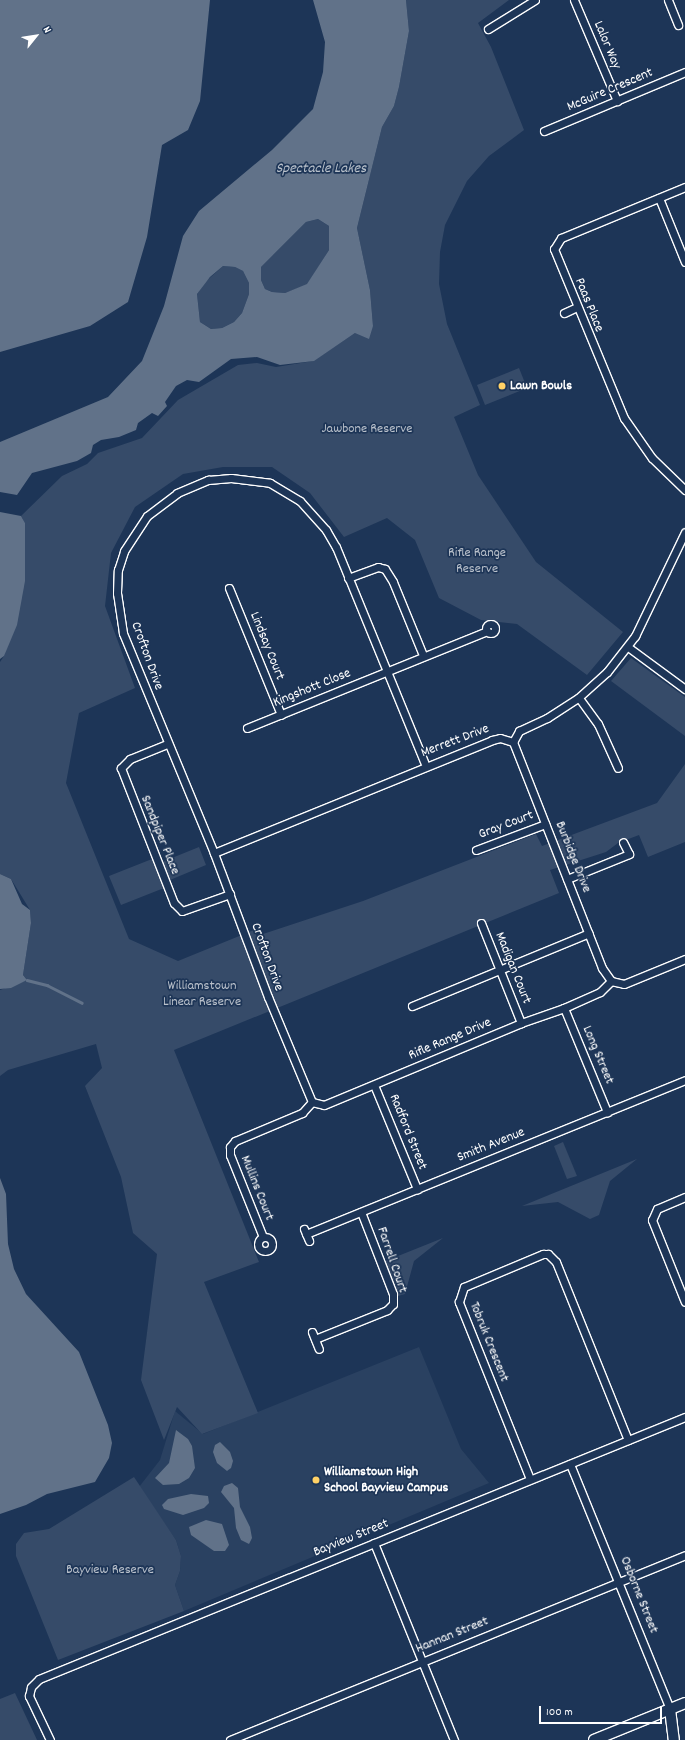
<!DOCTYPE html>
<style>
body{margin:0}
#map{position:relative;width:685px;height:1740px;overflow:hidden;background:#1d3557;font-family:Dekko,sans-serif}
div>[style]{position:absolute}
.built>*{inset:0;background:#2a4161}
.green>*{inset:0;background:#364b69}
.water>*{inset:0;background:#617289}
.stream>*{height:2.5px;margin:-1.25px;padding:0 1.25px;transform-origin:1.25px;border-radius:1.25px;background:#617289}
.roads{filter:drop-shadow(1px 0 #fff) drop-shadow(-1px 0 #fff) drop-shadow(0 1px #fff) drop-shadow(0 -1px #fff)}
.street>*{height:7px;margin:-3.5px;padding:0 3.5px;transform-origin:3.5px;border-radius:3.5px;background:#1d3557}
.street>.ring{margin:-3.5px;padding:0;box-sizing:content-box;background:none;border:7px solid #1d3557;border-radius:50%}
.secondary>*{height:10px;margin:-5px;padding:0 5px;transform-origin:5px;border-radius:5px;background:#1d3557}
.dots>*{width:11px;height:11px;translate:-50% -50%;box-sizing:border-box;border:2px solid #1d3557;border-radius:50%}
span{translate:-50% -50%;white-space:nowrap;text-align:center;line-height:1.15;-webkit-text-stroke:3.5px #1d3557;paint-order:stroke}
.street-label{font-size:14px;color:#fff}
.poi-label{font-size:14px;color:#fff;font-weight:700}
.left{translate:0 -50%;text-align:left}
.park-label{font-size:14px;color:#b9c0ca}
.water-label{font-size:15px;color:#b8c0ca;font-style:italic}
.north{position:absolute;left:16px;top:16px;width:40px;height:40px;-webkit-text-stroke:3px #1d3557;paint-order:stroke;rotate:60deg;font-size:11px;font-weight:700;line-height:16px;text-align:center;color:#fff}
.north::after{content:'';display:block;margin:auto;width:14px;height:18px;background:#fff;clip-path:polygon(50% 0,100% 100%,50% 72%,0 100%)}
.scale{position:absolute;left:539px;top:1706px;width:123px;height:18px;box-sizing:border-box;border:2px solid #fff;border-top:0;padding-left:5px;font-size:12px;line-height:14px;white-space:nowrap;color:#fff;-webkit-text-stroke:3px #1d3557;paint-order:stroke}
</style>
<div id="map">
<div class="built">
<div style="clip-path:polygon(419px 1347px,461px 1449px,489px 1483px,184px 1611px,175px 1585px,180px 1571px,181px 1556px,176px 1540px,139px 1487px,160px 1460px,175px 1411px,203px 1434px)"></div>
</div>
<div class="green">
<div style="clip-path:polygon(406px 0,509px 0,478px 23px,491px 47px,524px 130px,489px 156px,467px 181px,445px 225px,440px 252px,439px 284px,447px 324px,480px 405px,454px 417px,478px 475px,536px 562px,623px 632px,587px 675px,517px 624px,481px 620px,439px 598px,415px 540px,387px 518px,344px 537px,310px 493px,272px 467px,223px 467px,183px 474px,135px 507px,111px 553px,105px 606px,135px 688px,79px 713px,66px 783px,129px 939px,178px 961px,254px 930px,257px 936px,363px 901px,536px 834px,542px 846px,657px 803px,685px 764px,685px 842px,648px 857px,639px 835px,618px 843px,606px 852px,550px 870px,559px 893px,174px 1050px,259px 1262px,204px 1282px,258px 1413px,202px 1434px,177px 1407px,164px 1440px,141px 1380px,157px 1254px,133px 1233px,121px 1177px,85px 1086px,102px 1068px,96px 1044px,8px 1070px,0 1076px,0 990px,27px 980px,23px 975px,31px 923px,30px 910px,11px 879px,0 874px,0 662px,4px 656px,25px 523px,21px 516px,62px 476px,87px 464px,98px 453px,142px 438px,178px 400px,238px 365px,257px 363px,276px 367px,313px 361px,355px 333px,373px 326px,370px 290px,357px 228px,382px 127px,394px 106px,399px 87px,409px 31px)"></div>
<div style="clip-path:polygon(318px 219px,329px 226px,329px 250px,307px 285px,285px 293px,272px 292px,265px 289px,261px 280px,261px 267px,306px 222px)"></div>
<div style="clip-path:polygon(223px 266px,235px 267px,243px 271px,249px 283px,249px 294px,242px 313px,234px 322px,222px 328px,211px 329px,200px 322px,197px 294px,204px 283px)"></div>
<div style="clip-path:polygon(519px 368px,527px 388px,485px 405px,477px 385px)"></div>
<div style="clip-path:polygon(631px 658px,685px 697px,685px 736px,611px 681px)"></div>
<div style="clip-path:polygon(199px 847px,206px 865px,170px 880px,164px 888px,121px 905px,109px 876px,152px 859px,162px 862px)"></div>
<div style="clip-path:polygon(563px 1142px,577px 1176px,567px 1179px,554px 1146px)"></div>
<div style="clip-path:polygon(637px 1159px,610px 1181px,599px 1215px,590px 1219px,558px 1202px,522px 1206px)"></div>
<div style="clip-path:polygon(443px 1238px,414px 1261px,405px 1294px,398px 1296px,383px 1262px)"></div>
<div style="clip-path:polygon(134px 1477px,176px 1540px,181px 1556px,180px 1571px,175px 1585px,184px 1611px,58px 1660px,16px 1556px,16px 1544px,24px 1533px,49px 1529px)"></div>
<div style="clip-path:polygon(15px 1693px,37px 1740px,0 1740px,0 1699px)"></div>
</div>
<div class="water">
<div style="clip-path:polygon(0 0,210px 0,200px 101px,188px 130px,162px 145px,147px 237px,128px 302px,90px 326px,0 352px)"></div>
<div style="clip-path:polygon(evenodd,313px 0,406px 0,409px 31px,399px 87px,394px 106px,382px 127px,357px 228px,370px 290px,373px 326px,369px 339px,355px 333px,314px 361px,280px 365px,257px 357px,231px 359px,199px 382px,187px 380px,176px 386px,165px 402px,167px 406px,158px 416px,152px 413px,138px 423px,136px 430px,119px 437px,101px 440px,93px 445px,91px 453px,77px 461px,32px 473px,17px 495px,0 492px,0 442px,108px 397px,142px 361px,164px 306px,183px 236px,199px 211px,272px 150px,313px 109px,323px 72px,325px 42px,313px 0,318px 219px,329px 226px,329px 250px,307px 284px,285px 293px,272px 292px,265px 289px,261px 280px,261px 267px,306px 222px,318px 219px,313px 0,223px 266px,235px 267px,243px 271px,249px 283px,249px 294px,242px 313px,234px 322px,222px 328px,211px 329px,200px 322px,197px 294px,210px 277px,223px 266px)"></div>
<div style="clip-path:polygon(0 512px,21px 516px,25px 523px,25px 581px,17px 625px,4px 656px,0 659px)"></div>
<div style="clip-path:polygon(0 874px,11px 879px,22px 904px,30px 910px,31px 923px,23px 975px,27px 980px,11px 988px,0 989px)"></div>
<div style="clip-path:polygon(0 1178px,6px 1194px,8px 1244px,14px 1269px,26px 1294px,79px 1352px,108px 1425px,112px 1443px,109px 1458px,95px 1482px,47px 1494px,26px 1505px,0 1514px)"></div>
<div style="clip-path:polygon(176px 1430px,188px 1439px,192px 1446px,195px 1468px,189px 1478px,179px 1484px,163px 1485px,155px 1478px,169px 1463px)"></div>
<div style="clip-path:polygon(220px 1442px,230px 1452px,233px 1461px,231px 1468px,227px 1471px,217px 1463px,213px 1452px,215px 1445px)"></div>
<div style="clip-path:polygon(232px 1483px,238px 1488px,240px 1507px,250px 1527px,252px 1538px,249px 1544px,241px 1540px,236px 1528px,234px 1508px,221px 1492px,224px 1486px)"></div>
<div style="clip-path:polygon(191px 1494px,208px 1496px,209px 1503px,204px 1508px,183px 1515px,164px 1509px,162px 1505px,168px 1499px)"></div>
<div style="clip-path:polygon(206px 1520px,222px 1524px,229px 1545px,225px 1551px,214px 1551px,191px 1535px,189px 1527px)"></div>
</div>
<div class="stream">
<div style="left:27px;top:980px;width:21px;rotate:14deg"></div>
<div style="left:47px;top:985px;width:39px;rotate:27deg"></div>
</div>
<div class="roads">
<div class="street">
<div style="left:574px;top:0;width:110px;rotate:66.9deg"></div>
<div style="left:668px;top:0;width:27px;rotate:68deg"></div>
<div style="left:488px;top:29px;width:55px;rotate:-31.7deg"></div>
<div style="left:544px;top:131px;width:153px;rotate:-22.7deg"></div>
<div style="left:685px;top:187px;width:134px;rotate:157.6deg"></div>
<div style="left:561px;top:238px;width:13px;rotate:122deg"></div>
<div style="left:554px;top:249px;width:183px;rotate:67.5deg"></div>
<div style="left:624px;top:418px;width:49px;rotate:55deg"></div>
<div style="left:652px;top:458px;width:46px;rotate:44.1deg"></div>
<div style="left:659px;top:198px;width:69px;rotate:67.9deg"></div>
<div style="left:564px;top:313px;width:14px;rotate:-25deg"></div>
<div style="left:348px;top:578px;width:32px;rotate:-20deg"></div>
<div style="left:378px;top:567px;width:7px;rotate:16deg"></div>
<div style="left:385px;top:569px;width:15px;rotate:58deg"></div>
<div style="left:393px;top:582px;width:79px;rotate:67.7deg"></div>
<div style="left:229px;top:588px;width:137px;rotate:67.7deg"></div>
<div class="ring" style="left:486.5px;top:624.5px;width:2px;height:2px"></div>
<div style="left:628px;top:647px;width:71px;rotate:36.4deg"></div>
<div style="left:579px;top:698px;width:32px;rotate:54deg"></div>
<div style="left:598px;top:724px;width:48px;rotate:65.6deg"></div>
<div style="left:247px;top:728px;width:259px;rotate:-22deg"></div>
<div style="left:513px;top:742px;width:243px;rotate:68.5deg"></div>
<div style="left:602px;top:968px;width:16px;rotate:55deg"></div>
<div style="left:167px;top:744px;width:40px;rotate:158deg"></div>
<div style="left:130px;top:759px;width:13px;rotate:135deg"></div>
<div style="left:121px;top:768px;width:145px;rotate:68.6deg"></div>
<div style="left:174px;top:903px;width:11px;rotate:45deg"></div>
<div style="left:182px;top:911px;width:51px;rotate:-19.5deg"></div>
<div style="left:476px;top:850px;width:74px;rotate:-20.6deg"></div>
<div style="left:214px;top:853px;width:300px;rotate:-22.1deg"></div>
<div style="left:492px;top:740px;width:8px;rotate:-14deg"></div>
<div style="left:500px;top:738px;width:14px;rotate:17deg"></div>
<div style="left:513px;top:742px;width:13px;rotate:-61deg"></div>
<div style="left:519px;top:731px;width:31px;rotate:-25deg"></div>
<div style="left:547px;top:718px;width:37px;rotate:-33deg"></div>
<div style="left:578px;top:698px;width:39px;rotate:-42deg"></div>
<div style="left:607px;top:672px;width:46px;rotate:-52.1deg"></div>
<div style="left:635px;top:636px;width:115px;rotate:-64.3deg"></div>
<div style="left:567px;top:879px;width:67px;rotate:-22deg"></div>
<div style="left:629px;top:854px;width:13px;rotate:-117deg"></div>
<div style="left:481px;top:923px;width:108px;rotate:68.2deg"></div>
<div style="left:412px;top:1006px;width:191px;rotate:-22.4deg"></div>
<div style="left:564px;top:1008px;width:113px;rotate:67.5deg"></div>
<div style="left:374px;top:1085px;width:113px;rotate:67.5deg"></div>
<div style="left:312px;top:1102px;width:114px;rotate:-112.7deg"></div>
<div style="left:268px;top:997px;width:154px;rotate:-110.6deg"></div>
<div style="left:214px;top:853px;width:238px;rotate:-112.5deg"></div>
<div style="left:123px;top:633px;width:40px;rotate:-98.5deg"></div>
<div style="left:117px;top:593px;width:23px;rotate:-88deg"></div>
<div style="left:118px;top:570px;width:20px;rotate:-72deg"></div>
<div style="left:124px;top:551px;width:42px;rotate:-56.7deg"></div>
<div style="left:147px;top:516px;width:38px;rotate:-37deg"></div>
<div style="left:177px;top:493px;width:34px;rotate:-23deg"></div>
<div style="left:208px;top:480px;width:23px;rotate:-5deg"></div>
<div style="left:231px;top:478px;width:39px;rotate:7deg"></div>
<div style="left:270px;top:483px;width:35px;rotate:31deg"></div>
<div style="left:300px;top:501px;width:39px;rotate:48deg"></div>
<div style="left:326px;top:530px;width:20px;rotate:60deg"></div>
<div style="left:336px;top:547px;width:237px;rotate:67.7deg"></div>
<div style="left:685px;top:1197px;width:30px;rotate:157deg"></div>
<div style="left:657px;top:1209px;width:12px;rotate:114deg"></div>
<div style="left:652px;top:1220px;width:88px;rotate:68.1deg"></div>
<div style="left:304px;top:1229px;width:13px;rotate:67deg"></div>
<div style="left:306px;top:1234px;width:409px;rotate:-22.1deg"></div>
<div style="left:263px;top:1237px;width:88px;rotate:-111.9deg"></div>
<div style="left:230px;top:1155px;width:8px;rotate:-90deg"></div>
<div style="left:230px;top:1147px;width:8px;rotate:-50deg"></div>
<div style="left:235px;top:1141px;width:73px;rotate:-22.7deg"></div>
<div style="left:302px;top:1113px;width:15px;rotate:-48deg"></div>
<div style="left:312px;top:1102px;width:12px;rotate:14deg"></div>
<div style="left:324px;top:1105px;width:213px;rotate:-22.6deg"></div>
<div style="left:521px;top:1023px;width:46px;rotate:-19.2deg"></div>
<div style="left:564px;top:1008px;width:39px;rotate:-24deg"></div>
<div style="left:600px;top:992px;width:16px;rotate:-45deg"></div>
<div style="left:611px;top:981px;width:13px;rotate:13deg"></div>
<div style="left:624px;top:984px;width:66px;rotate:-22.3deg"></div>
<div class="ring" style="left:258px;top:1237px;width:7px;height:7px"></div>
<div style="left:312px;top:1332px;width:18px;rotate:68deg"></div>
<div style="left:315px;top:1339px;width:78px;rotate:-21.9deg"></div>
<div style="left:387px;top:1310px;width:8px;rotate:-45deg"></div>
<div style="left:393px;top:1304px;width:10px;rotate:-90deg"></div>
<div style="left:393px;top:1294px;width:88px;rotate:-111.3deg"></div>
<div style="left:570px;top:1464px;width:265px;rotate:67.8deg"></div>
<div style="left:530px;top:1479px;width:191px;rotate:-111.9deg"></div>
<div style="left:459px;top:1302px;width:16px;rotate:-72deg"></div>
<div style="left:464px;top:1287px;width:86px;rotate:-22.7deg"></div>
<div style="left:543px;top:1254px;width:5px"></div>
<div style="left:548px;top:1254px;width:11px;rotate:45deg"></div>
<div style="left:556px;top:1262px;width:192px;rotate:68deg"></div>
<div style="left:374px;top:1543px;width:213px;rotate:67.9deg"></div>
<div style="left:50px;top:1740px;width:49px;rotate:-115.5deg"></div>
<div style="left:29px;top:1696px;width:9px;rotate:-77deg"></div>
<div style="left:31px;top:1687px;width:11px;rotate:-45deg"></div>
<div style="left:39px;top:1679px;width:697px;rotate:-22.08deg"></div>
<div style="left:230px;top:1740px;width:491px;rotate:-22.1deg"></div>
</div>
<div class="secondary">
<div style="left:670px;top:1709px;width:31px;rotate:83deg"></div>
<div style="left:594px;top:1740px;width:98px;rotate:-22.1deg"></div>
</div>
</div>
<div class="dots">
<div style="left:502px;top:386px;background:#ffd166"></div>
<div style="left:316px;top:1480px;background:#ffd166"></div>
</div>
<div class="street-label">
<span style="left:607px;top:45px;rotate:67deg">Lalor Way</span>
<span style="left:610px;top:90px;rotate:-23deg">McGuire Crescent</span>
<span style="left:589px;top:305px;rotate:68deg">Paas Place</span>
<span style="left:267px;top:646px;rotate:68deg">Lindsay Court</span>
<span style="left:147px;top:656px;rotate:70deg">Crofton Drive</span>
<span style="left:312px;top:688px;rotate:-22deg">Kingshott Close</span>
<span style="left:455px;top:741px;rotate:-21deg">Merrett Drive</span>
<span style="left:506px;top:825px;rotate:-21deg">Gray Court</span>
<span style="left:160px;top:835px;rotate:68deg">Sandpiper Place</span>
<span style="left:573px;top:857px;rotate:68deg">Burbidge Drive</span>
<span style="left:267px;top:957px;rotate:70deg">Crofton Drive</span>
<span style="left:513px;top:968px;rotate:68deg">Madigan Court</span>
<span style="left:450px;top:1039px;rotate:-23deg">Rifle Range Drive</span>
<span style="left:598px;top:1055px;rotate:67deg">Long Street</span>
<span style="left:408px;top:1132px;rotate:68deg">Radford Street</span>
<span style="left:491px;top:1145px;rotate:-22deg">Smith Avenue</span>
<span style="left:257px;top:1188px;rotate:68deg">Mullins Court</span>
<span style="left:392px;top:1260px;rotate:71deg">Farrell Court</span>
<span style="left:489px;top:1342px;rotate:68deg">Tobruk Crescent</span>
<span style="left:351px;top:1538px;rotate:-22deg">Bayview Street</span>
<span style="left:639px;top:1595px;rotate:68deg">Osborne Street</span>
<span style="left:452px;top:1635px;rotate:-22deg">Hannan Street</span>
</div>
<div class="poi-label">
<span class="left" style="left:510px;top:386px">Lawn Bowls</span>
<span class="left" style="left:324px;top:1480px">Williamstown High<br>School Bayview Campus</span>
</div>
<div class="park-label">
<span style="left:367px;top:429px">Jawbone Reserve</span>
<span style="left:477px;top:561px">Rifle Range<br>Reserve</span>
<span style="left:202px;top:994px">Williamstown<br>Linear Reserve</span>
<span style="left:110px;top:1570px">Bayview Reserve</span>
</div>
<div class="water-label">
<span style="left:321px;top:170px">Spectacle Lakes</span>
</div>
<div class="north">N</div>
<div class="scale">100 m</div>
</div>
